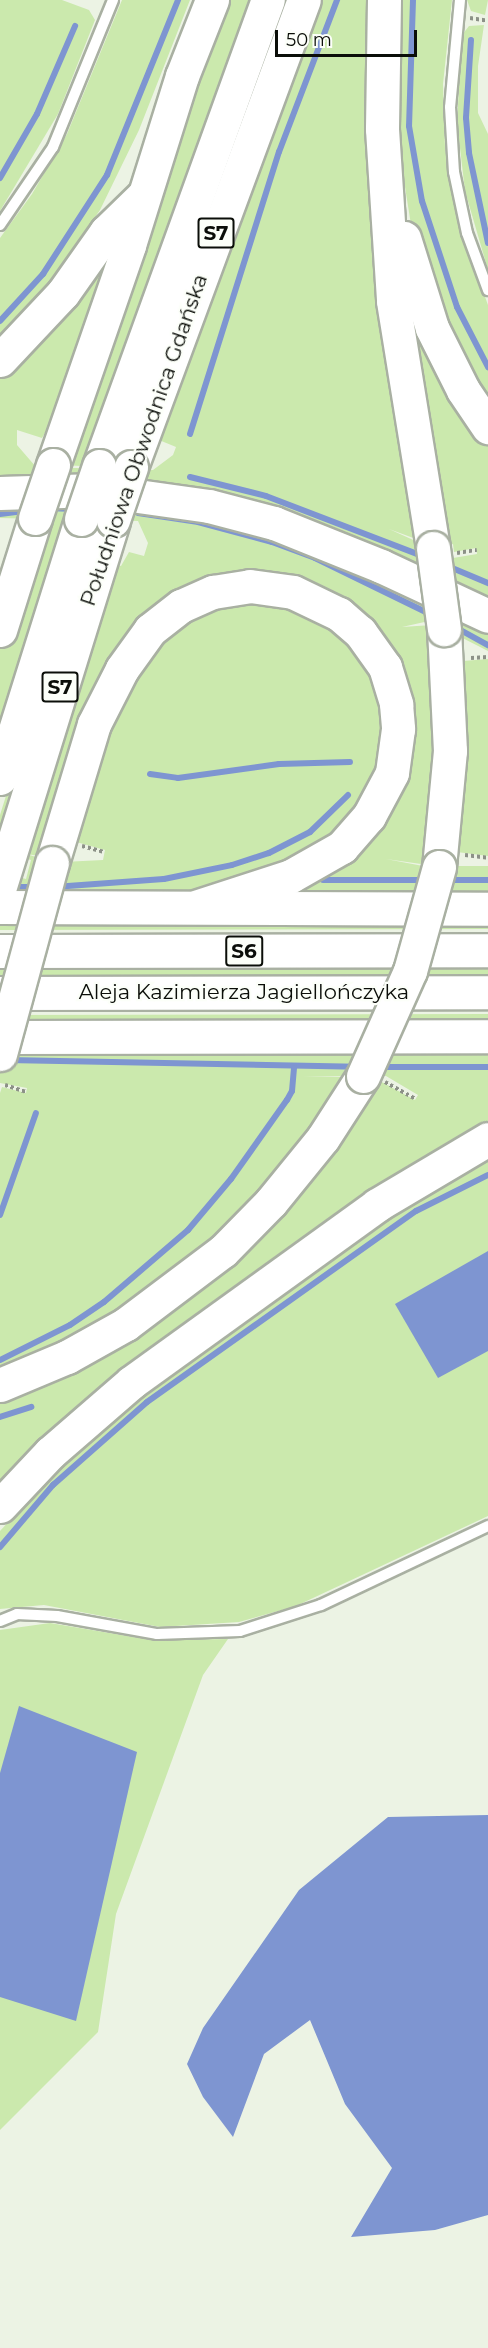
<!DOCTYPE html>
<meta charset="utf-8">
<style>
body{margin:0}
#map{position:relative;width:488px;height:2348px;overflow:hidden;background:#ecf3e4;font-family:Montserrat,sans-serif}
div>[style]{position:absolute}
.green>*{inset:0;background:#cbe9ad}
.water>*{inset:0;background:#7e95d1}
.stream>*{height:6px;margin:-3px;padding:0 3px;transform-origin:3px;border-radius:3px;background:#7e95d1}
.path>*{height:4px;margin-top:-2px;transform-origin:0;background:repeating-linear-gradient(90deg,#8c9187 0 3px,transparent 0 6px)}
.roads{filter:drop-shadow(2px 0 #a9b0a2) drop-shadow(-2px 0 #a9b0a2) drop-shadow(0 2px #a9b0a2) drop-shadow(0 -2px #a9b0a2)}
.lane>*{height:10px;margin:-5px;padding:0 5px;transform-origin:5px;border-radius:5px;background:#fff}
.highway>*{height:33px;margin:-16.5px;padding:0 16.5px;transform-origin:16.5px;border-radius:16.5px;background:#fff}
.bridges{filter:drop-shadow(2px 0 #a9b0a2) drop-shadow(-2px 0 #a9b0a2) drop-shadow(0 2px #a9b0a2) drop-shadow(0 -2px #a9b0a2)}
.highway-bridge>*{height:33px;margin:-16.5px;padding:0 16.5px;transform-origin:16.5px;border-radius:16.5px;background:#fff}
span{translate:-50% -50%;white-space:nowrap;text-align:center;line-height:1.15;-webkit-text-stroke:4.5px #fcfff9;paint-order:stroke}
.shield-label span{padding:2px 4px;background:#fcfff9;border:2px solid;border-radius:4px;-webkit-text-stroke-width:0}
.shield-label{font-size:20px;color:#0b0e09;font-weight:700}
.street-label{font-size:21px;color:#0b0e09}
.scale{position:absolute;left:275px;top:30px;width:142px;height:27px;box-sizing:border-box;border:3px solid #0b0e09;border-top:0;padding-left:8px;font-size:18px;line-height:21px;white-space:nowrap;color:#0b0e09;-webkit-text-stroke:4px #fcfff9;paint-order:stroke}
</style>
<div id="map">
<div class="green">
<div style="clip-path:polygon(0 0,62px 0,89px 10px,95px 20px,58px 114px,0 211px)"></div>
<div style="clip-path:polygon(122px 0,190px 0,139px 130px,100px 210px,50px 283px,0 338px,0 238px,32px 194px,67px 134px)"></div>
<div style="clip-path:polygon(229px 0,251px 0,82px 466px,60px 465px,167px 163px)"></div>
<div style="clip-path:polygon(321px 0,368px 0,364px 104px,372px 228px,416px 539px,389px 529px,453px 558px,477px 554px,476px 548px,454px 552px,453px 544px,448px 545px,409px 301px,488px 438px,488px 598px,335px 529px,226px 494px,104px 475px,0 477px,0 376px,114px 239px,54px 427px,49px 426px,42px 438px,17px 430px,17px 445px,36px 467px,153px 470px,173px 455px,176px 447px,159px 440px)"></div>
<div style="clip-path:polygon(399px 0,452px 0,443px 84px,445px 148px,459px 226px,488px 305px,488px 408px,459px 361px,412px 231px,398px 143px)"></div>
<div style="clip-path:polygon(467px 0,488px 0,485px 15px,471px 11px)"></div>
<div style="clip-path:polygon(484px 25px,478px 66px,478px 113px,488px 134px,488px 270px,465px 191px,457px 122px,462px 35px,469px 26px)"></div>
<div style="clip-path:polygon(82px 501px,180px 511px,251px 528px,380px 577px,488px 628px,488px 651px,429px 621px,402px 627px,432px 625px,438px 699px,438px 782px,428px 865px,386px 859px,423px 866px,488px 866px,488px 900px,256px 900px,258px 895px,326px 867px,369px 831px,398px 780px,406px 728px,396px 675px,384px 652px,362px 623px,336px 603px,308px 589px,249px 579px,190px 593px,162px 610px,131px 641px,92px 712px,47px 857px,26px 854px,43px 859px,43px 863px,103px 860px,105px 850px,69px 840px,98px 747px,119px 696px,142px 658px,172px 628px,206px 607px,239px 599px,281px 601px,319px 616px,346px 636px,372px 670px,384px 703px,386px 743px,378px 777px,359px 812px,335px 837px,309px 855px,240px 882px,157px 895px,0 897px,0 872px,26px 879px,31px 860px,20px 857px,116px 565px,121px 566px,129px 552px,144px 556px,148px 543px,138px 521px,102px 520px,0 847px,0 815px,92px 520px,64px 519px,0 727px,0 649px,42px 519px,0 518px,0 504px)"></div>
<div style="clip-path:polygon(488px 659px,488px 856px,457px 852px,466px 753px,463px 661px)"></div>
<div style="clip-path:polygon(488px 917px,488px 929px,0 930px,0 918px)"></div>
<div style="clip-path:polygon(488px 967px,488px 976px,0 977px,0 968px)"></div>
<div style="clip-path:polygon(488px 1014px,488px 1025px,0 1026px,0 1015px)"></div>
<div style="clip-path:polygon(488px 1048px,488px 1126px,0 1489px,0 1403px,112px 1351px,214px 1280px,297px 1196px,335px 1149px,378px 1080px,415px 1100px,418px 1095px,386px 1076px,303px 1076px,350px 1077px,312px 1137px,176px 1277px,0 1376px,0 1093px,2px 1087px,26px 1093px,27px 1088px,0 1083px,0 1049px)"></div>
<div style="clip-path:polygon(488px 1156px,488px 1516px,296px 1606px,239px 1622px,160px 1627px,44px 1605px,0 1609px,0 1531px,67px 1459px,137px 1398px,332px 1255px,419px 1196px)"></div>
<div style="clip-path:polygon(50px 1623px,151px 1640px,228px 1639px,203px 1675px,116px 1914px,98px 2032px,0 2130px,0 1630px)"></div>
</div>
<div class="water">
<div style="clip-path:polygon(488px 1251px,488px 1351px,438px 1378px,395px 1304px)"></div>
<div style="clip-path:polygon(19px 1706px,137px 1752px,76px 2021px,0 1997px,0 1773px)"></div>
<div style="clip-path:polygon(488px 1815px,488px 2215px,435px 2230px,351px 2237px,392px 2168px,345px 2104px,310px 2020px,264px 2054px,233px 2137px,203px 2097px,187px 2064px,203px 2028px,299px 1890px,388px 1817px)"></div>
</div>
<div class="stream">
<div style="left:413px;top:0;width:126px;rotate:91.8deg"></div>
<div style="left:409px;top:126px;width:76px;rotate:80.2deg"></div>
<div style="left:422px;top:201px;width:112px;rotate:71.7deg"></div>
<div style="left:457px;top:307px;width:68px;rotate:62.7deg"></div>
<div style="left:471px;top:40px;width:78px;rotate:93.7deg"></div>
<div style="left:466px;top:118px;width:35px;rotate:85deg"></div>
<div style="left:469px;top:153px;width:92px;rotate:78.1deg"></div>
<div style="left:0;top:178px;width:74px;rotate:-60deg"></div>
<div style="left:37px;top:114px;width:96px;rotate:-66.6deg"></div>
<div style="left:0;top:321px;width:64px;rotate:-47.5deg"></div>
<div style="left:43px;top:274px;width:118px;rotate:-57.1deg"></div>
<div style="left:107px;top:175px;width:189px;rotate:-67.9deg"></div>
<div style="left:190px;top:434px;width:296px;rotate:-72.5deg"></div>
<div style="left:279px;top:152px;width:163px;rotate:-69.1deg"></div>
<div style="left:190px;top:477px;width:78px;rotate:14deg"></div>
<div style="left:266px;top:496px;width:170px;rotate:21deg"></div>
<div style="left:48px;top:508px;width:26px;rotate:2deg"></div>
<div style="left:138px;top:513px;width:61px;rotate:8.5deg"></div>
<div style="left:198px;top:522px;width:77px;rotate:15.1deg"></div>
<div style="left:272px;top:542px;width:46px;rotate:20.4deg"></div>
<div style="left:315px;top:558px;width:130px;rotate:26deg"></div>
<div style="left:0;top:514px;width:26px;rotate:-7deg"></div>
<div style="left:445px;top:565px;width:47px;rotate:22.7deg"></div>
<div style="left:455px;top:627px;width:38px;rotate:29deg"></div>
<div style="left:150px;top:774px;width:28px;rotate:8deg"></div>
<div style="left:178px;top:778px;width:102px;rotate:-7.9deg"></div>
<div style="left:279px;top:764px;width:71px;rotate:-1.6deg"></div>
<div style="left:323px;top:880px;width:102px"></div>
<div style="left:447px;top:880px;width:41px"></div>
<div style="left:9px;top:887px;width:26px"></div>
<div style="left:54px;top:887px;width:110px;rotate:-4.2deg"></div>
<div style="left:164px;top:879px;width:69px;rotate:-11.6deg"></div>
<div style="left:232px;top:865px;width:39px;rotate:-18deg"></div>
<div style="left:269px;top:853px;width:46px;rotate:-27.1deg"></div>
<div style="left:310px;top:832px;width:53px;rotate:-44.2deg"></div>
<div style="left:7px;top:1060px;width:349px;rotate:1.1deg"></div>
<div style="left:378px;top:1067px;width:110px"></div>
<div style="left:0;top:1215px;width:108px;rotate:-70.6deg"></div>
<div style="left:0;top:1360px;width:78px;rotate:-26.6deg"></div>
<div style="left:70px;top:1325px;width:41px;rotate:-34.1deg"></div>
<div style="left:104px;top:1302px;width:111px;rotate:-40.6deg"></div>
<div style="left:188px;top:1230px;width:67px;rotate:-49.9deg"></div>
<div style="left:231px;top:1179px;width:97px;rotate:-54.7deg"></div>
<div style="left:287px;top:1100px;width:10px;rotate:-61deg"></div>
<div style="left:292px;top:1091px;width:23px;rotate:-85deg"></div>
<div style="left:0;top:1417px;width:33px;rotate:-18deg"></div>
<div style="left:0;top:1547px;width:82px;rotate:-49.5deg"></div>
<div style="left:53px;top:1485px;width:125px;rotate:-41.4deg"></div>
<div style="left:147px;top:1402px;width:330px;rotate:-35.4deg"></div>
<div style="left:416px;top:1211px;width:80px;rotate:-26.6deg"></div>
</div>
<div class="path">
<div style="left:470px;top:18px;width:18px;rotate:9deg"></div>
<div style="left:457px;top:553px;width:20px;rotate:-9deg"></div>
<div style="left:471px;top:658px;width:17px;rotate:-3deg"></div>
<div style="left:82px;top:846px;width:23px;rotate:15deg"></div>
<div style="left:465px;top:855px;width:23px;rotate:7deg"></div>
<div style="left:385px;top:1082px;width:35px;rotate:29deg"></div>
<div style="left:5px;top:1085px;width:22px;rotate:18deg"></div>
</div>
<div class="roads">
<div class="lane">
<div style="left:460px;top:0;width:107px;rotate:95.3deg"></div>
<div style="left:450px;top:107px;width:65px;rotate:86.5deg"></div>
<div style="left:454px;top:172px;width:62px;rotate:78deg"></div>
<div style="left:467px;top:233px;width:61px;rotate:69.8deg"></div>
<div style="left:0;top:225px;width:94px;rotate:-55.8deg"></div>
<div style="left:53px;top:147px;width:159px;rotate:-67.8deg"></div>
<div style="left:0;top:1621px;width:18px;rotate:-22deg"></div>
<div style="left:17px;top:1614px;width:40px;rotate:2.9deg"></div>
<div style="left:57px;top:1616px;width:102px;rotate:10.2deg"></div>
<div style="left:157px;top:1634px;width:83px;rotate:-2.1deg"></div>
<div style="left:240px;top:1631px;width:85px;rotate:-17.8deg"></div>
<div style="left:321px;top:1605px;width:185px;rotate:-25.3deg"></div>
</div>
<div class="highway">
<div style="left:384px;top:0;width:129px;rotate:90.9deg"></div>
<div style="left:382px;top:129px;width:172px;rotate:86.3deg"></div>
<div style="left:393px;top:301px;width:250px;rotate:80.8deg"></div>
<div style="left:404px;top:238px;width:94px;rotate:72.7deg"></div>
<div style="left:432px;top:328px;width:69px;rotate:63.4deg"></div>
<div style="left:463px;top:390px;width:45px;rotate:56deg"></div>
<div style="left:0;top:360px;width:92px;rotate:-46.8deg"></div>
<div style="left:63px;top:293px;width:75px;rotate:-54.8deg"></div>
<div style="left:106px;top:232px;width:53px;rotate:-44.2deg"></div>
<div style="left:53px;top:465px;width:233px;rotate:-70.9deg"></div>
<div style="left:129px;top:245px;width:177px;rotate:-72.6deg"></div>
<div style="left:182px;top:76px;width:82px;rotate:-68.5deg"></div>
<div style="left:99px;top:466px;width:496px;rotate:-70.1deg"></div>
<div style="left:131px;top:467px;width:498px;rotate:-69.7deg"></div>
<div style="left:0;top:493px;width:95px;rotate:-1.8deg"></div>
<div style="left:95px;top:490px;width:115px;rotate:8deg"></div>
<div style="left:209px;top:506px;width:67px;rotate:14.7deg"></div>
<div style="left:274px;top:523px;width:115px;rotate:21.9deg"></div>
<div style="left:381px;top:566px;width:118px;rotate:25deg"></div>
<div style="left:0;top:630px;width:117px;rotate:-72.6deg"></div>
<div style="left:0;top:778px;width:271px;rotate:-72.6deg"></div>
<div style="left:52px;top:863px;width:145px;rotate:-73.2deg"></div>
<div style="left:94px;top:724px;width:62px;rotate:-63deg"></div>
<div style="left:122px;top:669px;width:48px;rotate:-54.3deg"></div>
<div style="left:150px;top:630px;width:39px;rotate:-38deg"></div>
<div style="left:181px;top:606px;width:35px;rotate:-24deg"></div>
<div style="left:213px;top:592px;width:37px;rotate:-9deg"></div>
<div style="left:250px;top:586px;width:43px;rotate:7.9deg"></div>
<div style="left:293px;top:592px;width:51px;rotate:25.6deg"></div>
<div style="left:339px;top:614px;width:28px;rotate:41deg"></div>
<div style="left:360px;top:632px;width:43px;rotate:54.5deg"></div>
<div style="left:385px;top:667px;width:39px;rotate:73deg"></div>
<div style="left:396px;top:704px;width:25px;rotate:85deg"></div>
<div style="left:398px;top:729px;width:44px;rotate:97.8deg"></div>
<div style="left:392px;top:773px;width:49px;rotate:118.1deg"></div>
<div style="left:369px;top:816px;width:41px;rotate:131.1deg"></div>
<div style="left:342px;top:847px;width:59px;rotate:150.4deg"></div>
<div style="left:291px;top:876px;width:98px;rotate:162.1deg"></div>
<div style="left:439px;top:867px;width:117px;rotate:-84.6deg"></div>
<div style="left:450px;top:751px;width:122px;rotate:-92.8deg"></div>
<div style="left:0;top:886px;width:383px;rotate:-72.8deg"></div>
<div style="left:0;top:907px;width:488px;rotate:0.2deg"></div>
<div style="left:0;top:951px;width:488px;rotate:-0.1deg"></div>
<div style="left:0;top:993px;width:488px;rotate:-0.1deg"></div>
<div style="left:0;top:1037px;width:488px;rotate:-0.1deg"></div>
<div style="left:0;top:1385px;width:73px;rotate:-22.7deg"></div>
<div style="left:67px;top:1357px;width:68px;rotate:-29.2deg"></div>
<div style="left:126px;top:1324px;width:121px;rotate:-37deg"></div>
<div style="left:223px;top:1251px;width:69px;rotate:-45.6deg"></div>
<div style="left:271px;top:1202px;width:82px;rotate:-50.9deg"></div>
<div style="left:323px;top:1138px;width:74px;rotate:-57.2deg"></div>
<div style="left:0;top:1506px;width:73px;rotate:-46.7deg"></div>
<div style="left:50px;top:1453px;width:108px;rotate:-40.9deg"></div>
<div style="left:132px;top:1382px;width:302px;rotate:-35.8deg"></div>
<div style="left:377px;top:1205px;width:129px;rotate:-30.7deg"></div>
</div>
</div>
<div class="bridges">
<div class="highway-bridge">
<div style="left:35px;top:518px;width:56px;rotate:-71.2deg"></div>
<div style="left:81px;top:519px;width:56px;rotate:-71.2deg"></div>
<div style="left:113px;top:520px;width:56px;rotate:-71.2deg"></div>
<div style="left:433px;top:548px;width:82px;rotate:82.3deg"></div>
<div style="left:0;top:1054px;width:198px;rotate:-74.8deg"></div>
<div style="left:363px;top:1076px;width:115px;rotate:-65.9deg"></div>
<div style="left:410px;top:971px;width:108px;rotate:-74.4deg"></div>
</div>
</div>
<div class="shield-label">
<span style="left:216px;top:233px">S7</span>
<span style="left:60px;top:687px">S7</span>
<span style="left:244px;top:951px">S6</span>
</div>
<div class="street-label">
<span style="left:144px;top:440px;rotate:-71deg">Południowa Obwodnica Gdańska</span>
<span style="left:244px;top:992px">Aleja Kazimierza Jagiellończyka</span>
</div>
<div class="scale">50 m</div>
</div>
